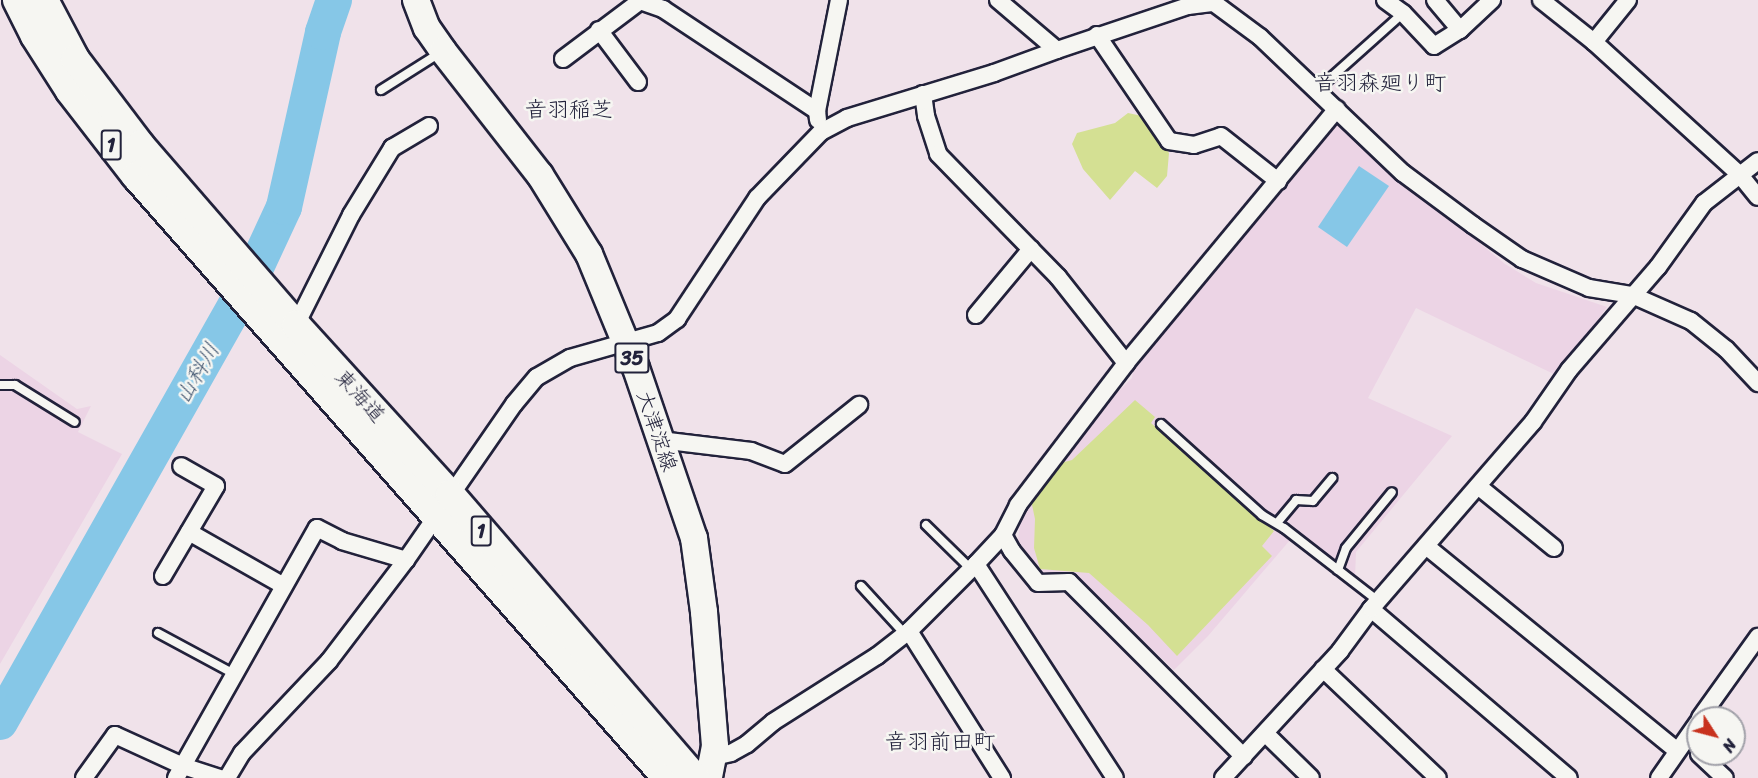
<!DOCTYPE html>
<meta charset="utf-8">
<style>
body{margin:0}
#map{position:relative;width:1758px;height:778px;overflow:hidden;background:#f0e2ea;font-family:Sriracha,"Klee One",sans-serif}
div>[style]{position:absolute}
.built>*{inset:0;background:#ecd4e5}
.green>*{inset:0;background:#d4e093}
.water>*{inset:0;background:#86c7e7}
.river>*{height:36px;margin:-18px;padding:0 18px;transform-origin:18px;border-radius:18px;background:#86c7e7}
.roads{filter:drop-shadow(2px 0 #22223b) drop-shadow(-2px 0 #22223b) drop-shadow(0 2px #22223b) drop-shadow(0 -2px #22223b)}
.lane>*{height:8px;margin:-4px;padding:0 4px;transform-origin:4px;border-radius:4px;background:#f6f6f2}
.street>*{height:16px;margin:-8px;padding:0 8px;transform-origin:8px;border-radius:8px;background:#f6f6f2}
.primary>*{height:26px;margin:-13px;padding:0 13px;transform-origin:13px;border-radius:13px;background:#f6f6f2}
.highway>*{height:28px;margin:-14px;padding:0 14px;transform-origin:14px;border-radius:14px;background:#f6f6f2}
span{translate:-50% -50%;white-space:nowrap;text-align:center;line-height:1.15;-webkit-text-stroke:5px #f6f6f2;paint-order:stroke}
.shield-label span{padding:2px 4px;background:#f6f6f2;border:2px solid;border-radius:4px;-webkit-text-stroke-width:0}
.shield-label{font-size:20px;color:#22223b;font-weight:700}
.street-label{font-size:21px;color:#22223b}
.neighbourhood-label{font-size:22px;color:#22223b}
.water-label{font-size:22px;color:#40546f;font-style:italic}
.north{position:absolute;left:1686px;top:706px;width:60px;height:60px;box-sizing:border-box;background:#f6f6f2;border:2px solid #a1a1a9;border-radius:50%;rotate:126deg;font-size:16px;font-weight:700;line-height:24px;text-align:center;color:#22223b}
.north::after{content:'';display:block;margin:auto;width:21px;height:27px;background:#c8321e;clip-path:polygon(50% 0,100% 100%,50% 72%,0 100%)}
</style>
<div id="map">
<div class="built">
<div style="clip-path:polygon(1336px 117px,1407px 183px,1505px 264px,1536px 283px,1607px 307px,1558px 376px,1416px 308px,1368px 398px,1452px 436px,1356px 552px,1355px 578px,1377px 595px,1372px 601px,1290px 540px,1208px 636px,1174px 670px,1076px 578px,1042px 578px,1017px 546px,1023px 504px,1073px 436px,1132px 378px,1133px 370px,1144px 354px,1254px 225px)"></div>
<div style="clip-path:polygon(0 355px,77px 409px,91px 406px,78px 432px,122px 454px,0 664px)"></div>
</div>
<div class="green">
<div style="clip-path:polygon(1128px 113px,1142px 116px,1169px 153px,1167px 176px,1157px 188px,1135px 171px,1110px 200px,1083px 169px,1072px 144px,1077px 133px,1115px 123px)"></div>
<div style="clip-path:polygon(1135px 400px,1155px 417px,1151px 423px,1274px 531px,1262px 546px,1272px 556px,1177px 656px,1148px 625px,1089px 573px,1040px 569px,1034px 548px,1035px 519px,1031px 500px,1057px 464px,1072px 460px)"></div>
</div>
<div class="water">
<div style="clip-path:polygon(1359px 166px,1389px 186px,1347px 247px,1318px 227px)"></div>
</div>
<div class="river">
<div style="left:0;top:722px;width:512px;rotate:-60.53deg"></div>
<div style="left:252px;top:276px;width:76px;rotate:-65.1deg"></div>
<div style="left:284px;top:207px;width:179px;rotate:-77.4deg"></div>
<div style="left:323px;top:32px;width:34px;rotate:-71deg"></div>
</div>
<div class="roads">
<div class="lane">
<div style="left:381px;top:90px;width:71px;rotate:-32.3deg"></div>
<div style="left:1317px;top:90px;width:115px;rotate:-41.8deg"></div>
<div style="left:0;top:385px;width:15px"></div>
<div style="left:15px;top:385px;width:70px;rotate:31.7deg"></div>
<div style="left:1161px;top:424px;width:136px;rotate:42deg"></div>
<div style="left:1262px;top:515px;width:26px;rotate:31deg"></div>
<div style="left:1284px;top:528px;width:119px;rotate:37.8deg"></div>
<div style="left:1277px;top:523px;width:30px;rotate:-50deg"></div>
<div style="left:1296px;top:500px;width:17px;rotate:3deg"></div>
<div style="left:1313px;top:501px;width:30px;rotate:-50deg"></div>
<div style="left:926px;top:525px;width:63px;rotate:44.4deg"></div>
<div style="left:1338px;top:570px;width:23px;rotate:-70deg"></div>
<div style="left:1346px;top:548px;width:72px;rotate:-50.6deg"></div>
<div style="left:861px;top:586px;width:65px;rotate:47.5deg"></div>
<div style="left:158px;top:633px;width:86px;rotate:28.3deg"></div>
</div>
<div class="street">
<div style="left:637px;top:0;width:28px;rotate:19deg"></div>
<div style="left:663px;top:9px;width:185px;rotate:33.5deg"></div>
<div style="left:998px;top:0;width:77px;rotate:40.3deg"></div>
<div style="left:1057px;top:50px;width:138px;rotate:-18.6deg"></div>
<div style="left:1188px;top:6px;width:26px;rotate:-7deg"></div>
<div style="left:1214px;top:3px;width:57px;rotate:36.5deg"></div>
<div style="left:1260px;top:37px;width:197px;rotate:43.6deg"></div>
<div style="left:1403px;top:173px;width:87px;rotate:36.6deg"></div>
<div style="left:1473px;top:225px;width:60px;rotate:34.8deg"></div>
<div style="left:1522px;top:259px;width:73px;rotate:23.4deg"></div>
<div style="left:1589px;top:288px;width:44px;rotate:9.2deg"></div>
<div style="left:1632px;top:295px;width:64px;rotate:23.8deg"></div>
<div style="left:1691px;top:321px;width:45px;rotate:38.7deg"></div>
<div style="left:1726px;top:349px;width:47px;rotate:46.7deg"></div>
<div style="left:1385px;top:0;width:22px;rotate:36deg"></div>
<div style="left:1403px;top:13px;width:45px;rotate:46.8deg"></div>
<div style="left:1434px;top:46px;width:31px;rotate:-32deg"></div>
<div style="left:1460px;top:30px;width:44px;rotate:-43.2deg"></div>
<div style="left:1435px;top:0;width:39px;rotate:50deg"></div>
<div style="left:1541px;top:0;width:68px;rotate:38.4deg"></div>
<div style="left:1594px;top:42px;width:197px;rotate:42.3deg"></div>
<div style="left:1740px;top:175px;width:28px;rotate:51deg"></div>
<div style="left:599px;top:30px;width:65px;rotate:53.1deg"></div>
<div style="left:1097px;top:35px;width:128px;rotate:55.8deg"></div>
<div style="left:1169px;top:141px;width:25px;rotate:9deg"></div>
<div style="left:1194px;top:145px;width:28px;rotate:-18deg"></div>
<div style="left:1221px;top:136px;width:73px;rotate:38.3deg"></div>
<div style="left:1594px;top:42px;width:54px;rotate:-51deg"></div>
<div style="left:563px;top:59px;width:95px;rotate:-36.9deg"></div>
<div style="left:923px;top:94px;width:22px;rotate:82deg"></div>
<div style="left:926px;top:116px;width:40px;rotate:72deg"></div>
<div style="left:938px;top:154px;width:172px;rotate:45.7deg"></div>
<div style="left:1058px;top:277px;width:110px;rotate:51.7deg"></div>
<div style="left:818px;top:120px;width:9px;rotate:-96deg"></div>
<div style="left:817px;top:111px;width:113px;rotate:-78.8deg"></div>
<div style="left:976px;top:315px;width:86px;rotate:-50.2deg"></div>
<div style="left:293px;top:331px;width:130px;rotate:-63.4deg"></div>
<div style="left:351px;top:215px;width:79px;rotate:-58.5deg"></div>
<div style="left:392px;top:148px;width:43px;rotate:-30.7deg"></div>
<div style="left:660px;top:440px;width:92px;rotate:6.9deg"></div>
<div style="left:751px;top:451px;width:36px;rotate:21deg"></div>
<div style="left:785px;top:464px;width:95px;rotate:-38.6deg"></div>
<div style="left:1478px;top:486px;width:98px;rotate:39.2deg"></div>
<div style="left:189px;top:532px;width:109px;rotate:29.6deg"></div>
<div style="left:1003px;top:535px;width:18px;rotate:61deg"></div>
<div style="left:1012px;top:551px;width:41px;rotate:50.9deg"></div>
<div style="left:1038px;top:583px;width:31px;rotate:-2deg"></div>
<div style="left:1069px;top:582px;width:247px;rotate:45deg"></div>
<div style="left:1426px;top:546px;width:324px;rotate:39.2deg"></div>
<div style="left:976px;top:564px;width:255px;rotate:57deg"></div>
<div style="left:163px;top:576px;width:104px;rotate:-59.5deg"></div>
<div style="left:216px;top:486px;width:40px;rotate:-150.3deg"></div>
<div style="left:1371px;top:609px;width:260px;rotate:40.5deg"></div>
<div style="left:909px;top:631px;width:174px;rotate:57.7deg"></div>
<div style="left:1323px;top:669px;width:158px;rotate:43.5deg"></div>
<div style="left:1700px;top:718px;width:100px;rotate:-54.4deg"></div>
<div style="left:1265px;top:733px;width:64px;rotate:44.4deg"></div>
<div style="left:1699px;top:754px;width:35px;rotate:43deg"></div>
<div style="left:714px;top:757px;width:17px;rotate:-13deg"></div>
<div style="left:731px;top:753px;width:18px;rotate:-29deg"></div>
<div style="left:747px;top:744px;width:34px;rotate:-40deg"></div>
<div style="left:773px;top:722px;width:123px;rotate:-32.4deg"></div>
<div style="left:877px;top:656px;width:41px;rotate:-38deg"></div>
<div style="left:909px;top:631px;width:95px;rotate:-45deg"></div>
<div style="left:976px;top:564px;width:40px;rotate:-47deg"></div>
<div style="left:1003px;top:535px;width:34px;rotate:-63deg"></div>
<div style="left:1018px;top:505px;width:178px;rotate:-52.7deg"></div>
<div style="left:1126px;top:363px;width:330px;rotate:-50.3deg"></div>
<div style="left:84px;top:778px;width:53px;rotate:-54.2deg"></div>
<div style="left:115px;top:735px;width:75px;rotate:24.5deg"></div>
<div style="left:183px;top:766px;width:39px;rotate:18deg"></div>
<div style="left:176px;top:778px;width:287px;rotate:-60.6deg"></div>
<div style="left:317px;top:528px;width:28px;rotate:27deg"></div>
<div style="left:342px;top:541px;width:67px;rotate:16.5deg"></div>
<div style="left:227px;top:778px;width:29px;rotate:-59deg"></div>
<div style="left:242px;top:753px;width:127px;rotate:-46.6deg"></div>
<div style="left:329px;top:661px;width:127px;rotate:-52.7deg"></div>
<div style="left:406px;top:560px;width:190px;rotate:-55.3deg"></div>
<div style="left:514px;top:404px;width:35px;rotate:-50deg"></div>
<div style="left:537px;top:377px;width:38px;rotate:-30deg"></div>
<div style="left:570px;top:358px;width:91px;rotate:-15.9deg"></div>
<div style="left:658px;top:333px;width:24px;rotate:-36deg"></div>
<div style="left:677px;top:319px;width:145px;rotate:-56.5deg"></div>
<div style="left:757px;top:198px;width:92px;rotate:-45.9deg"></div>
<div style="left:821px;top:132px;width:30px;rotate:-28deg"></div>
<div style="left:847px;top:118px;width:154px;rotate:-17deg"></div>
<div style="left:994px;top:73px;width:67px;rotate:-20.1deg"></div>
<div style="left:1223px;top:778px;width:173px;rotate:-47.3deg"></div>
<div style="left:1340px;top:651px;width:52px;rotate:-53.6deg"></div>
<div style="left:1371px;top:609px;width:247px;rotate:-49.1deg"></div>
<div style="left:1533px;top:422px;width:63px;rotate:-55.3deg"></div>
<div style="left:1569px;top:370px;width:136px;rotate:-49.2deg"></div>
<div style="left:1658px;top:267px;width:79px;rotate:-54.3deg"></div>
<div style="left:1704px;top:203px;width:68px;rotate:-37.9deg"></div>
<div style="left:1659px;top:778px;width:68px;rotate:-55.1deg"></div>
</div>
<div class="primary">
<div style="left:416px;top:0;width:30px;rotate:69deg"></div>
<div style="left:427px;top:28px;width:28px;rotate:55deg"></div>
<div style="left:443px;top:51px;width:157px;rotate:52deg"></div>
<div style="left:540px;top:175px;width:93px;rotate:58.2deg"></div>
<div style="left:589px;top:254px;width:123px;rotate:67.6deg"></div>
<div style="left:636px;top:368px;width:180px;rotate:71.2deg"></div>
<div style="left:694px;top:538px;width:75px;rotate:82.3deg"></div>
<div style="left:704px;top:612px;width:134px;rotate:85.3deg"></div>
<div style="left:715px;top:746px;width:33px;rotate:101deg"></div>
</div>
<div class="highway">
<div style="left:17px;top:0;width:40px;rotate:63.4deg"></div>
<div style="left:35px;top:36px;width:65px;rotate:57.5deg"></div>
<div style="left:70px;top:91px;width:108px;rotate:52.2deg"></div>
<div style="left:136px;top:176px;width:803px;rotate:48.59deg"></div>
<div style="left:44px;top:0;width:67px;rotate:62.3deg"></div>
<div style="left:75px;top:59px;width:108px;rotate:52.9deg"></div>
<div style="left:140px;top:145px;width:238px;rotate:49.1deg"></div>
<div style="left:296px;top:325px;width:229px;rotate:47.7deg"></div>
<div style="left:450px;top:494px;width:375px;rotate:49.2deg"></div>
</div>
</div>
<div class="shield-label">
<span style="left:111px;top:145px">1</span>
<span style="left:632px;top:358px">35</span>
<span style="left:481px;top:531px">1</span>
</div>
<div class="street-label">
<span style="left:360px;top:396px;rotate:48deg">東海道</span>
<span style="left:657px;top:431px;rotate:71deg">大津淀線</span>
</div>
<div class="neighbourhood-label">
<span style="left:1380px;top:83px">音羽森廻り町</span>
<span style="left:569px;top:110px">音羽稲芝</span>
<span style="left:940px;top:742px">音羽前田町</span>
</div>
<div class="water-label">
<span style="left:197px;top:373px;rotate:-60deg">山科川</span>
</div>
<div class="north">N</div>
</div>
